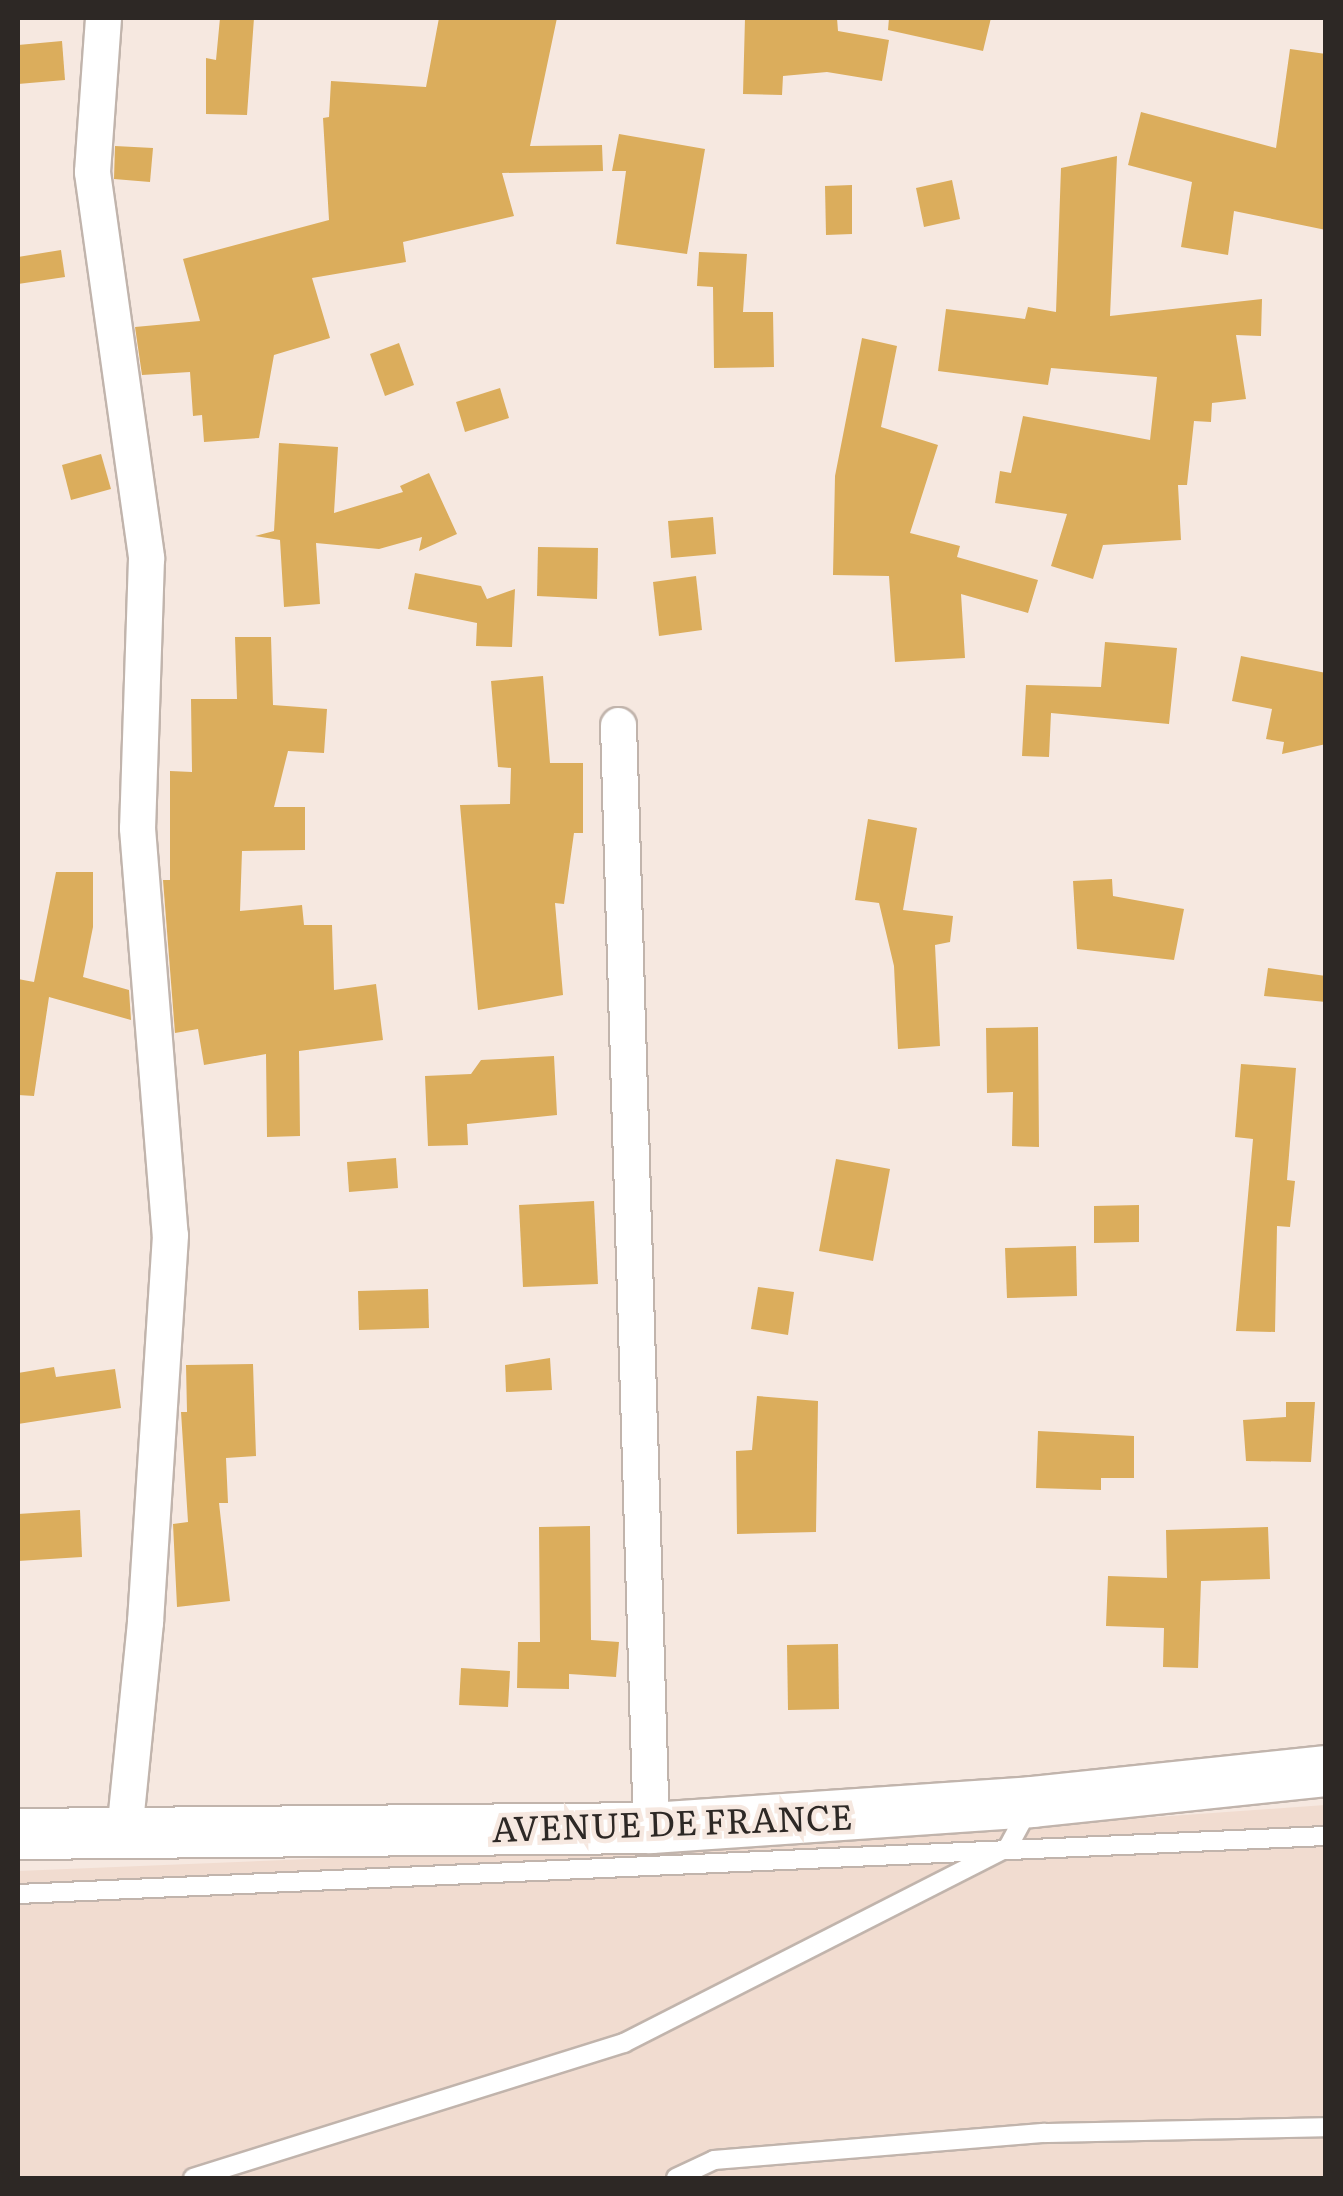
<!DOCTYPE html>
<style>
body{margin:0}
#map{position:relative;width:1343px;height:2196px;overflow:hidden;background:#f6e8e0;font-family:Literata,serif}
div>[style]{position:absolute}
.built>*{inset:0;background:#f1dcd0}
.building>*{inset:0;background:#dbad5c}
.roads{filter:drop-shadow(2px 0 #c1b4ac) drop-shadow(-2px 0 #c1b4ac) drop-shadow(0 2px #c1b4ac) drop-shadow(0 -2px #c1b4ac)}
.lane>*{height:18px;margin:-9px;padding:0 9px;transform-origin:9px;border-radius:9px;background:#fff}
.street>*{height:35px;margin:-17.5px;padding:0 17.5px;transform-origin:17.5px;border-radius:17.5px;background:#fff}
.secondary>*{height:50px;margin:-25px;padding:0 25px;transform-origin:25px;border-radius:25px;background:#fff}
span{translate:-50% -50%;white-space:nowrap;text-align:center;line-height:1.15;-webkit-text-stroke:9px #f6e8e0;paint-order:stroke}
.street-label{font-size:35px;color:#2d2825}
.frame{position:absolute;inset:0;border:20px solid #2d2825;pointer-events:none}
</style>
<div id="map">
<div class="built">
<div style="clip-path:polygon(1325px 1805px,1325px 2178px,18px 2178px,18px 1871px,918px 1834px)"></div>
</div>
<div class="building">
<div style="clip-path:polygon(220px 18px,254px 18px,247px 115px,206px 114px,206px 58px,216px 60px)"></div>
<div style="clip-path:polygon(439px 18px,557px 18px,530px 146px,602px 145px,603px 171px,502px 173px,514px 216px,403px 242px,406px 262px,312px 278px,330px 338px,274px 355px,259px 438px,204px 442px,202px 415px,193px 416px,190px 372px,142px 375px,135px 327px,200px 321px,183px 259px,329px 220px,323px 118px,329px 117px,331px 81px,426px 87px)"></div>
<div style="clip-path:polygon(745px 18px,837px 18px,838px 31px,889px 40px,882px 81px,827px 72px,783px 76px,782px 95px,743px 94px)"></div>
<div style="clip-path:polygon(889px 18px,991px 18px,983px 51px,888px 30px)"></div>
<div style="clip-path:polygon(62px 41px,65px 80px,18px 84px,18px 45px)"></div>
<div style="clip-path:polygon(1290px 49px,1326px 54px,1326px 230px,1234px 211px,1228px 255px,1181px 247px,1192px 182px,1128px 165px,1141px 112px,1276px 148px)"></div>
<div style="clip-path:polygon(619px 134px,705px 149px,687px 254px,616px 244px,626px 171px,612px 171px)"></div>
<div style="clip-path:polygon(115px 146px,153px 148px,150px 182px,114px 179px)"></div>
<div style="clip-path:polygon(1117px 156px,1110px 316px,1262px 299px,1261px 336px,1236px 335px,1246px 399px,1212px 403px,1211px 422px,1194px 421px,1187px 485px,1178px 485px,1181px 540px,1103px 545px,1093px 579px,1051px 566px,1067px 514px,995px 503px,1000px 471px,1011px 473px,1023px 416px,1150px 440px,1157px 377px,1051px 368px,1048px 385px,938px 371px,946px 309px,1025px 319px,1028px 307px,1056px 312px,1061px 168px)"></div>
<div style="clip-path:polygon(952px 180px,960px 219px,924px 227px,916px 188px)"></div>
<div style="clip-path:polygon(852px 185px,852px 234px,826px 235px,825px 186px)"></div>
<div style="clip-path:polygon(61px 250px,65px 277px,18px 284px,18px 257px)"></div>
<div style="clip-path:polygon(699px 252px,747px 254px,743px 312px,773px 312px,774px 367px,714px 368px,713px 287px,697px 286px)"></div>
<div style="clip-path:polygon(862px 338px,897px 346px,881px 427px,938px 445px,910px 533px,960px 546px,957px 557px,1038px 580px,1028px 613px,961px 594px,965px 658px,895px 662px,889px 576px,833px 575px,835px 476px)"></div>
<div style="clip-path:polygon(399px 343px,414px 385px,385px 396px,370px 354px)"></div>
<div style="clip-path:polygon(500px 388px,509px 418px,465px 432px,456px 402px)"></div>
<div style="clip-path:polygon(279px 443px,338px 447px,334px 513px,403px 492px,400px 486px,429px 473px,457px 534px,419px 551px,422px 537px,379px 549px,316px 543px,320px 604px,284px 607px,280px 540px,255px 536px,274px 531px)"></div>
<div style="clip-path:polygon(101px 454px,111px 489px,71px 500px,62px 465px)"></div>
<div style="clip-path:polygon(713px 517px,716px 554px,671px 558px,668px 521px)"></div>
<div style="clip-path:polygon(538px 547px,598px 548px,597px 599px,537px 596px)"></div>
<div style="clip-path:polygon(415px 573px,481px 586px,487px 599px,515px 589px,512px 647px,476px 646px,477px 623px,408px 609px)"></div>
<div style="clip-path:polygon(696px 576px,702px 630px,659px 636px,653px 582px)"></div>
<div style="clip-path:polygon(235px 637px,271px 637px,273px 705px,327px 709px,324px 753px,288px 751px,274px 807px,305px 807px,305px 850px,242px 851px,240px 911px,302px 905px,304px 925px,332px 925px,334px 990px,376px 984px,383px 1040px,299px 1051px,300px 1136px,267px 1137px,266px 1054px,204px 1065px,198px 1029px,175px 1033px,163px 880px,170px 880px,170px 771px,192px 772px,191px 699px,237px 699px)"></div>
<div style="clip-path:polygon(1105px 642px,1177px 648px,1169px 724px,1051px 713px,1049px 757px,1022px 756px,1026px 685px,1101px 687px)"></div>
<div style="clip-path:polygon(1241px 656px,1326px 673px,1326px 744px,1282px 754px,1284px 742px,1266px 739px,1272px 709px,1232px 701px)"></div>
<div style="clip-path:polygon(543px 676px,550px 763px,583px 763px,583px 833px,574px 833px,564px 904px,555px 903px,563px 995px,478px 1010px,460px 805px,510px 804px,511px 768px,498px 767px,491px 681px)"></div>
<div style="clip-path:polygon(868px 819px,917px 828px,903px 910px,953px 916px,950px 942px,935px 945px,940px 1046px,898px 1049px,894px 966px,879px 903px,855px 900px)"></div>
<div style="clip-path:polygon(56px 872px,93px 872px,93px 927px,83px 977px,129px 990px,131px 1020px,49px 997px,34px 1096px,18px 1095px,18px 979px,34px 982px)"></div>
<div style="clip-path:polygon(1112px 879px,1113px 896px,1184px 909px,1174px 960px,1077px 949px,1073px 881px)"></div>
<div style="clip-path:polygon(1268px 968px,1326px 976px,1326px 1002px,1264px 996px)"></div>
<div style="clip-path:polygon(1038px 1027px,1039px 1147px,1012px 1146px,1013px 1092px,987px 1093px,986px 1028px)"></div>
<div style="clip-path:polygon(554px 1056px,557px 1115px,467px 1124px,468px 1145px,428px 1146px,425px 1076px,471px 1074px,481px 1060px)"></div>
<div style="clip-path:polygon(1241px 1064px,1296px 1068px,1287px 1180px,1295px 1181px,1290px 1227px,1277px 1226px,1275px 1332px,1236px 1331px,1253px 1139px,1235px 1137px)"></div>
<div style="clip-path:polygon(396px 1158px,398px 1188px,349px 1192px,347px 1162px)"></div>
<div style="clip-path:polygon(836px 1159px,890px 1169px,873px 1261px,819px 1251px)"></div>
<div style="clip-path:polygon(594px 1201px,598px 1284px,523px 1287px,519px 1205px)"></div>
<div style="clip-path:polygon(1139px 1205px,1139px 1242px,1094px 1243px,1094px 1206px)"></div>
<div style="clip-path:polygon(1076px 1246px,1077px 1296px,1007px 1298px,1005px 1248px)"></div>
<div style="clip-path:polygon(758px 1287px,794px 1292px,788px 1335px,751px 1329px)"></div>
<div style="clip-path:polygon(428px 1289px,429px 1328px,359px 1330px,358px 1291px)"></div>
<div style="clip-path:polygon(550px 1358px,552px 1390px,506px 1392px,505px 1365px)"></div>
<div style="clip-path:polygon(253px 1364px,256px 1456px,226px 1458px,228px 1503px,219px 1503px,230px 1601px,177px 1607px,173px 1524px,188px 1522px,181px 1412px,187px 1412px,186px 1365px)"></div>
<div style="clip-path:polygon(54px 1367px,56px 1377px,115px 1369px,121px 1408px,18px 1424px,18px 1373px)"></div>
<div style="clip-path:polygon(757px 1396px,818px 1401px,816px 1532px,737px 1534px,736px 1451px,752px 1450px)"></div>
<div style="clip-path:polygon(1286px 1402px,1315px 1402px,1311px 1462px,1246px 1461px,1243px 1420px,1286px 1417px)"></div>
<div style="clip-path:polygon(1038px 1431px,1134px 1436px,1134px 1478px,1101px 1478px,1101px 1490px,1036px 1488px)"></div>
<div style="clip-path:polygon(80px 1510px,82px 1557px,18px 1561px,18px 1514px)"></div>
<div style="clip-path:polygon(590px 1526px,591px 1640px,619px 1642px,616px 1677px,569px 1674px,569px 1689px,517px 1688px,518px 1642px,540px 1642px,539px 1527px)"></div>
<div style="clip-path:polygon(1268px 1527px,1270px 1579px,1201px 1581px,1198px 1668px,1163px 1667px,1164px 1628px,1106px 1626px,1108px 1576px,1167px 1578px,1166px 1530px)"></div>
<div style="clip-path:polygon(838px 1644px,839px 1709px,788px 1710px,787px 1645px)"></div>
<div style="clip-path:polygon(461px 1668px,510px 1671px,508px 1707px,459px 1705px)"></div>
</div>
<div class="roads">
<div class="lane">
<div style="left:18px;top:1894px;width:1309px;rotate:-2.54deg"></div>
<div style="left:193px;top:2178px;width:452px;rotate:-17.4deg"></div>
<div style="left:624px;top:2043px;width:431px;rotate:-27deg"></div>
<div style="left:1008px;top:1847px;width:42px;rotate:-61.6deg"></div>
<div style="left:676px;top:2178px;width:42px;rotate:-25.3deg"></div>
<div style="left:714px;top:2160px;width:332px;rotate:-4.7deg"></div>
<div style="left:1045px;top:2133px;width:281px;rotate:-1.2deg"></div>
</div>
<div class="street">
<div style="left:103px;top:18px;width:154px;rotate:94.1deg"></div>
<div style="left:92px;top:172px;width:390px;rotate:82deg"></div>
<div style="left:146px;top:558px;width:270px;rotate:91.9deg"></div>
<div style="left:137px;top:828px;width:408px;rotate:85.4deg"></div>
<div style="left:170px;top:1235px;width:388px;rotate:93.7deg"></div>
<div style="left:145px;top:1622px;width:212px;rotate:95.7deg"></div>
<div style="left:618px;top:725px;width:1103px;rotate:88.29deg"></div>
</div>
<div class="secondary">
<div style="left:18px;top:1834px;width:633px;rotate:-0.54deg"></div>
<div style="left:651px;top:1828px;width:382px;rotate:-3.9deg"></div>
<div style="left:1032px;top:1802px;width:296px;rotate:-6deg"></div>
</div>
</div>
<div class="street-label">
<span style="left:672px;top:1821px;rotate:-2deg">AVENUE DE FRANCE</span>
</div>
<div class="frame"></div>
</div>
